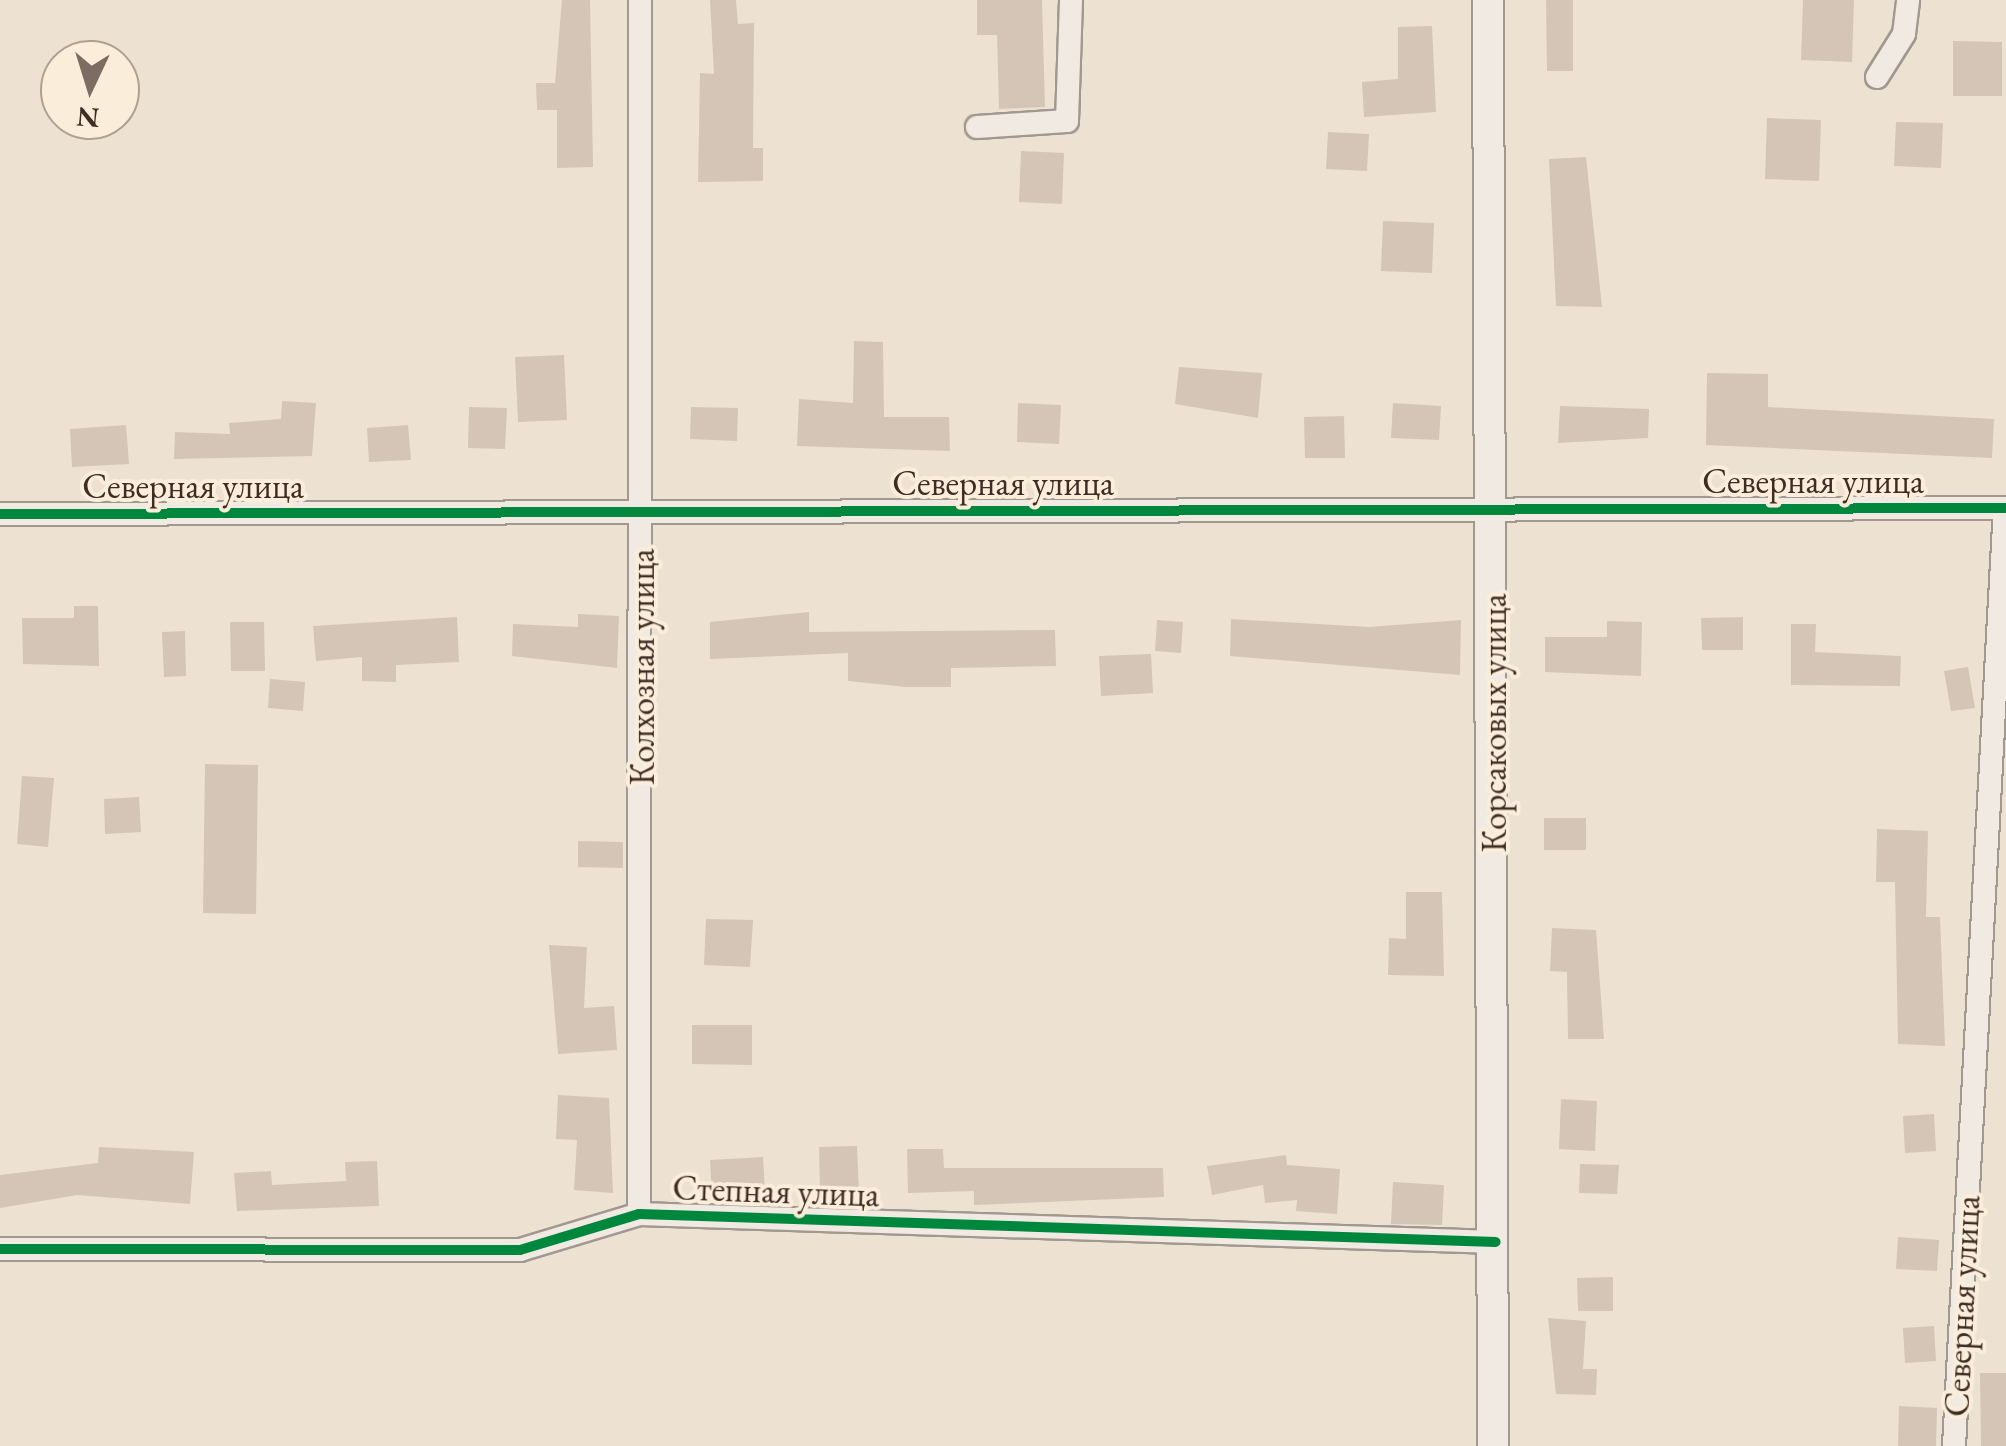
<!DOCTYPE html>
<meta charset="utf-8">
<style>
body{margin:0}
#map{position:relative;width:2006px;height:1446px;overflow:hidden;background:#ede2d2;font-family:"EB Garamond",serif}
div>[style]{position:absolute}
.building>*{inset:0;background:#d4c5b7}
.roads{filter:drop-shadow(2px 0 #a1988f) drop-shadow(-2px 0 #a1988f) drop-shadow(0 2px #a1988f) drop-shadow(0 -2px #a1988f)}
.minor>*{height:22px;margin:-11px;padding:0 11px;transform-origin:11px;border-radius:11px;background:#f0eae2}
.tertiary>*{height:30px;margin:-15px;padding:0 15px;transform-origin:15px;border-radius:15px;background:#f0eae2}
.cycleway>*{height:10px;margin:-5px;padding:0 5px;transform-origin:5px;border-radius:5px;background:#00873e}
span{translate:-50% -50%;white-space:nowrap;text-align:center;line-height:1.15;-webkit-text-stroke:8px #faeedb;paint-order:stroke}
.street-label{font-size:35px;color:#3f2c25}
.north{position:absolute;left:40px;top:40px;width:100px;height:100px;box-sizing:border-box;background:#faeedb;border:2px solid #afa092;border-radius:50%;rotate:184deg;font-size:28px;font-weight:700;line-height:40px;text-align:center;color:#3f2c25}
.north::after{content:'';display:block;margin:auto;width:35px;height:45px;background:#7c6c62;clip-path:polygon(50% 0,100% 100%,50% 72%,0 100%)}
</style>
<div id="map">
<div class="building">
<div style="clip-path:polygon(562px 0,590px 0,593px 167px,557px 168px,557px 110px,537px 110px,536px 83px,555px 83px)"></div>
<div style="clip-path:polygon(710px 0,736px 0,738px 24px,754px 23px,753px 148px,763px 148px,763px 181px,698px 182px,700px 73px,714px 74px)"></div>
<div style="clip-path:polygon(977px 0,1042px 0,1045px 107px,999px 109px,997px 35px,977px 35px)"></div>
<div style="clip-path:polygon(1546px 0,1573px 0,1573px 71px,1547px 71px)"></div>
<div style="clip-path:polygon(1803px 0,1854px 0,1852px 62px,1801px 60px)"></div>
<div style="clip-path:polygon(1432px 26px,1436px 112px,1364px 117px,1362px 82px,1398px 79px,1398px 27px)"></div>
<div style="clip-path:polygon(1953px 41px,2002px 42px,2002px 96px,1953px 96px)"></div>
<div style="clip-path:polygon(1767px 118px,1821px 120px,1819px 181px,1765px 179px)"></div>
<div style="clip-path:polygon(1896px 122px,1943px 123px,1941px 168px,1894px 166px)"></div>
<div style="clip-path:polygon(1328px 132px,1369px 134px,1367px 171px,1326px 169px)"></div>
<div style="clip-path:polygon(1021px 151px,1064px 153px,1062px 204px,1019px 202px)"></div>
<div style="clip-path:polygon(1586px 157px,1602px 307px,1556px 306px,1549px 159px)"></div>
<div style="clip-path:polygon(1383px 221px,1434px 223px,1432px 273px,1381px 271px)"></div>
<div style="clip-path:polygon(854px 341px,883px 342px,884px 417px,949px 417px,950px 451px,797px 446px,799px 399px,853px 403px)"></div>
<div style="clip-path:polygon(564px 355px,567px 420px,518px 422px,515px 357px)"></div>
<div style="clip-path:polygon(1179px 367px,1262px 373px,1258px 418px,1175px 404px)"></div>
<div style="clip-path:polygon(1707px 373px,1768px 374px,1768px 407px,1994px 419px,1992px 458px,1706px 445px)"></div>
<div style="clip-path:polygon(282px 401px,316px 403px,312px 456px,174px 459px,175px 432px,230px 434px,229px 423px,281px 419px)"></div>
<div style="clip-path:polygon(1018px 403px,1061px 405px,1059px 444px,1017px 442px)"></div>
<div style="clip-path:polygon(1393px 403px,1441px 406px,1439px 440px,1391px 438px)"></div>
<div style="clip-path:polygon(1560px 406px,1649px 409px,1648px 438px,1558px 443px)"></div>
<div style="clip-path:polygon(469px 407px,507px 408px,505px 449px,468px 448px)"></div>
<div style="clip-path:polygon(691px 407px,738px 408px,737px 441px,690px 439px)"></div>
<div style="clip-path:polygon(1344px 416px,1345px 458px,1305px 458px,1304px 417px)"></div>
<div style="clip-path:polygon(126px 425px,129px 464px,72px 467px,70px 429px)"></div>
<div style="clip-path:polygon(408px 425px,411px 460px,369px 462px,367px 428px)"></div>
<div style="clip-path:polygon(74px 606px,98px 606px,99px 666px,23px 664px,22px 618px,74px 618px)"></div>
<div style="clip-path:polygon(809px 612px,809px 632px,1055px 630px,1056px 666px,951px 668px,951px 687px,906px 687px,848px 681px,848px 653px,710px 659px,710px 622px)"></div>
<div style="clip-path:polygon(578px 614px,619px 616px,617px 668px,512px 656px,513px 624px,578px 627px)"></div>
<div style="clip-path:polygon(457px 617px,459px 662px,396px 665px,396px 682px,362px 681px,362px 657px,316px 661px,313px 626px)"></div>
<div style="clip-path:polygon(1743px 617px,1743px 650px,1702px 650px,1701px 618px)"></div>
<div style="clip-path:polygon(1231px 619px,1369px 627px,1461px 620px,1460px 675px,1230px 656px)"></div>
<div style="clip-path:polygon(1157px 620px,1183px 622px,1181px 653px,1155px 651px)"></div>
<div style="clip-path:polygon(1607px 621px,1642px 622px,1641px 676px,1545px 672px,1545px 637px,1607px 637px)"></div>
<div style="clip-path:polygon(230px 622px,264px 622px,265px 671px,231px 671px)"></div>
<div style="clip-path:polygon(1791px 624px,1816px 624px,1815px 652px,1901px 656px,1900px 686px,1791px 685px)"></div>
<div style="clip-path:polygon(185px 631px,186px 676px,164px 677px,162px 632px)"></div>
<div style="clip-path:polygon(1151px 654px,1153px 693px,1101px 696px,1099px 656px)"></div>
<div style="clip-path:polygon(1968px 667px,1975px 708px,1951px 711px,1944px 671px)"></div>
<div style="clip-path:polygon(270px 679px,305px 682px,303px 711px,268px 708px)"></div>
<div style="clip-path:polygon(205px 764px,258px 765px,256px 914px,203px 913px)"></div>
<div style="clip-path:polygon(22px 776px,54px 778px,48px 847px,17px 844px)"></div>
<div style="clip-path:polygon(139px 797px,141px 832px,105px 834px,104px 799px)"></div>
<div style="clip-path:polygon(1544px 818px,1586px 818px,1586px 850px,1544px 850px)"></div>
<div style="clip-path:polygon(1877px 829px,1928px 831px,1926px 917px,1940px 917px,1945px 1046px,1898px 1044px,1895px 882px,1876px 882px)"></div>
<div style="clip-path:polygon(578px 841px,623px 842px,623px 868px,578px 867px)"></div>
<div style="clip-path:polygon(1406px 892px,1442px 892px,1444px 976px,1388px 975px,1389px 938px,1406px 939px)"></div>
<div style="clip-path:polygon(706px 919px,753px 920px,750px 967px,704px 965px)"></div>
<div style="clip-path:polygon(1552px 928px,1596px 930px,1604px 1039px,1568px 1039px,1567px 972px,1550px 971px)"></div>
<div style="clip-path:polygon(549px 945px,587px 947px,584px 1008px,614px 1006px,617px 1050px,558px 1054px)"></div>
<div style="clip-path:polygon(692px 1025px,752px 1025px,752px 1065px,692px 1064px)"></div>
<div style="clip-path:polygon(558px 1095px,609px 1098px,613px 1193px,574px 1190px,577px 1140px,556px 1139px)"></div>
<div style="clip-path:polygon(1561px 1099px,1597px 1101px,1595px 1151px,1559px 1149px)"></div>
<div style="clip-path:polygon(1934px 1114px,1936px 1151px,1905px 1153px,1903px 1116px)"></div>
<div style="clip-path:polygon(857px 1146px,859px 1193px,820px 1193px,819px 1147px)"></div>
<div style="clip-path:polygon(99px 1147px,194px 1152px,190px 1204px,77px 1195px,0 1208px,0 1175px,98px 1163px)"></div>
<div style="clip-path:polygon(907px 1149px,943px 1149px,944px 1168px,1163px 1168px,1164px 1197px,974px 1205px,974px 1191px,908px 1193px)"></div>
<div style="clip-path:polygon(1286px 1155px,1287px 1165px,1340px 1169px,1337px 1214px,1296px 1211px,1297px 1200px,1265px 1203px,1263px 1185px,1212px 1195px,1207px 1166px)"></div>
<div style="clip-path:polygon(763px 1157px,765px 1192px,712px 1196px,710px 1160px)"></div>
<div style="clip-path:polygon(377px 1161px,379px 1206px,237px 1211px,234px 1173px,271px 1171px,272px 1185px,346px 1181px,345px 1162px)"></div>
<div style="clip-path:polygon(1580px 1164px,1619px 1165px,1617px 1194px,1579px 1193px)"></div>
<div style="clip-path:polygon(1393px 1182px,1444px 1185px,1442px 1225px,1391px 1224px)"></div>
<div style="clip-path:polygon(1898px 1237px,1939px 1240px,1937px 1271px,1896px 1269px)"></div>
<div style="clip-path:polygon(1613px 1277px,1613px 1311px,1578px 1311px,1577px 1278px)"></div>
<div style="clip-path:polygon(1548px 1318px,1586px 1321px,1583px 1369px,1597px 1369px,1596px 1395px,1556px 1394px)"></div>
<div style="clip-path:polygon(1934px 1326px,1936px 1361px,1905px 1363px,1903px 1328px)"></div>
<div style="clip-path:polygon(1980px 1373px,2006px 1373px,2006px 1446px,1981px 1446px)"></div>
<div style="clip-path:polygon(1899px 1406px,1937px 1408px,1936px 1446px,1898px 1446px)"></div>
</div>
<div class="roads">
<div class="minor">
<div style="left:1877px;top:77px;width:51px;rotate:-57.9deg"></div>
<div style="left:1904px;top:34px;width:34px;rotate:-83deg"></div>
<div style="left:977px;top:127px;width:90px;rotate:-3.8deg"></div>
<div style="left:1067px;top:121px;width:121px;rotate:-88.1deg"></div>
<div style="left:0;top:514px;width:2006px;rotate:-0.17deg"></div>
<div style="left:639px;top:1214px;width:1214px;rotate:-89.95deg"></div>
<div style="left:0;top:1249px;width:520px;rotate:0.11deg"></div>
<div style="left:520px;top:1250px;width:124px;rotate:-16.8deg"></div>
<div style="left:639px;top:1214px;width:857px;rotate:1.87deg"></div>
<div style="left:1954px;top:1446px;width:939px;rotate:-86.89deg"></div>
</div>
<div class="tertiary">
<div style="left:1488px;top:0;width:1446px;rotate:89.8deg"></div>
</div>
</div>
<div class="cycleway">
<div style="left:0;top:514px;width:2006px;rotate:-0.17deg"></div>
<div style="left:0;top:1249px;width:520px;rotate:0.11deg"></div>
<div style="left:520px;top:1250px;width:124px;rotate:-16.8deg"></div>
<div style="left:639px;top:1214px;width:857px;rotate:1.87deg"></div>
</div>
<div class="street-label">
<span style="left:1813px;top:481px">Северная улица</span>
<span style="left:1003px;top:483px">Северная улица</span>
<span style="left:193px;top:486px">Северная улица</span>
<span style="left:642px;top:667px;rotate:-90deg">Колхозная улица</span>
<span style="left:1494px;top:723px;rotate:-90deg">Корсаковых улица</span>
<span style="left:776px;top:1191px;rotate:2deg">Степная улица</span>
<span style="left:1962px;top:1306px;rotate:-87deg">Северная улица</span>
</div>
<div class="north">N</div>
</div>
